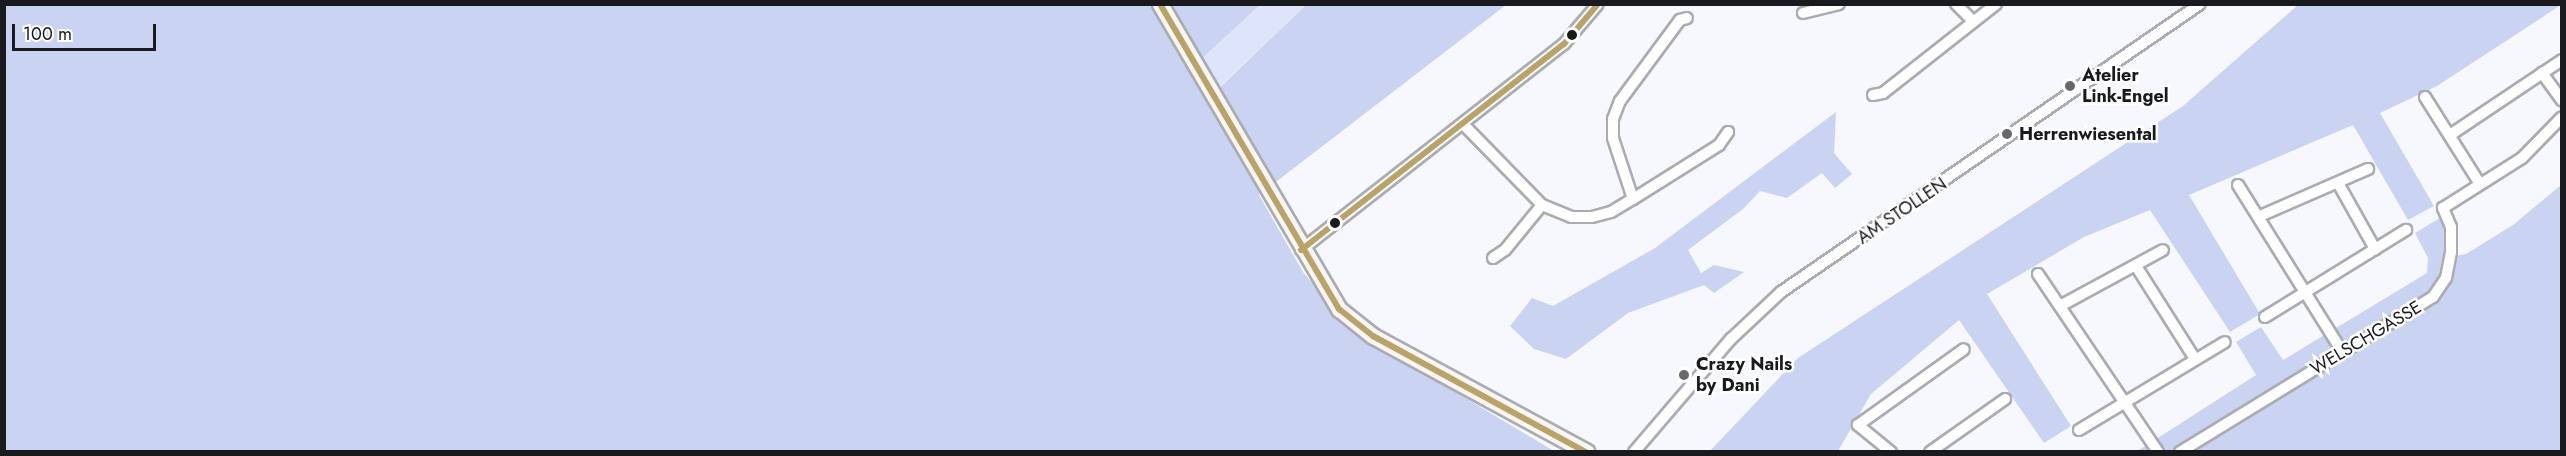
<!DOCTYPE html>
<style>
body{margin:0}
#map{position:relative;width:2566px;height:456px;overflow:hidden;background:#f7f8fd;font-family:Jost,sans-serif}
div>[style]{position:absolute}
.green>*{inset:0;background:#dee4fa}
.forest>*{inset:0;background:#cbd3f2}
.roads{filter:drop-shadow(2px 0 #abacb1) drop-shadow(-2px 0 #abacb1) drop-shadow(0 2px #abacb1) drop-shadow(0 -2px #abacb1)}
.street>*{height:10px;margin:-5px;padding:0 5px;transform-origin:5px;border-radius:5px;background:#fefeff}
.secondary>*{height:15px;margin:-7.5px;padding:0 7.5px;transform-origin:7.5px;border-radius:7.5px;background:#f9f6f4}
.bus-1>*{height:6px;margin:-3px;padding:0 3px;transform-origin:3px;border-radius:3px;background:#baa368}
.dots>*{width:16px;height:16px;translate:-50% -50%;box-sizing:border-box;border:3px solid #fff;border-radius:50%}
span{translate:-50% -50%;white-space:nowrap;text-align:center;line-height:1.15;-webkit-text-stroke:5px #fff;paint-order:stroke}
.poi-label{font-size:18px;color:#191a1e;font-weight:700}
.left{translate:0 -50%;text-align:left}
.street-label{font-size:18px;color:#191a1e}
.frame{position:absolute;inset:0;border:6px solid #191a1e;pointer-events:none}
.scale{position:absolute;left:12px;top:24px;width:144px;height:27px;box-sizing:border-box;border:3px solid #191a1e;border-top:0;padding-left:8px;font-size:18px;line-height:21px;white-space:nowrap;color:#191a1e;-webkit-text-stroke:4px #fff;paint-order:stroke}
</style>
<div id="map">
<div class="green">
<div style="clip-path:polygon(1260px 5px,1306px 5px,1212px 94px,1196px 64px)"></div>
</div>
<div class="forest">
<div style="clip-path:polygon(4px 5px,1260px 5px,1196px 64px,1213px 94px,1306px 5px,1506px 5px,1259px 195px,1303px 272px,1350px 329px,1554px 451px,5px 451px)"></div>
<div style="clip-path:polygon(2298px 5px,2561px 5px,2437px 86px,2380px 113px,2434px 206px,2408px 220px,2353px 125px,2189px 195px,2260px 314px,2230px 332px,2150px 210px,2084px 237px,1987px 294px,2071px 426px,2044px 443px,1959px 320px,1871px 394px,1838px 451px,1709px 452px,1798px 358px,2183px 106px)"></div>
<div style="clip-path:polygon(1836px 112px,1834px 153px,1852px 174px,1835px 188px,1822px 173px,1787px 198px,1760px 191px,1743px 209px,1688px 250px,1701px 273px,1714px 265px,1744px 272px,1714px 293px,1704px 285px,1628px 313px,1566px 359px,1534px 349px,1510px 326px,1532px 298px,1553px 306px,1655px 248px)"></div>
<div style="clip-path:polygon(2561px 185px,2561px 451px,2136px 452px,2256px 375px,2236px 342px,2261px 327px,2283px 360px,2427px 273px,2428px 258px,2415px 233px,2440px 218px,2445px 227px,2444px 258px,2466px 254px,2513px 225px)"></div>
</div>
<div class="roads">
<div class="street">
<div style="left:1956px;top:4px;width:25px;rotate:45deg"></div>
<div style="left:1803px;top:13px;width:37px;rotate:-14deg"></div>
<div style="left:2542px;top:73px;width:34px;rotate:54deg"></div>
<div style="left:1873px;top:95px;width:10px;rotate:-11deg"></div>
<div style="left:1883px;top:93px;width:144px;rotate:-38.2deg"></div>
<div style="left:2425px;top:97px;width:103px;rotate:57.7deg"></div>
<div style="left:1463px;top:124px;width:113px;rotate:45.7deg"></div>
<div style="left:1542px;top:205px;width:31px;rotate:22deg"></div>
<div style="left:1571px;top:217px;width:21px"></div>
<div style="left:1592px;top:217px;width:20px;rotate:-15deg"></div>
<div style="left:1611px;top:212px;width:26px;rotate:-31deg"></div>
<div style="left:1633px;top:199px;width:64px;rotate:-108.2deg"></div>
<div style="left:1613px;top:138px;width:19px;rotate:-90deg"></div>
<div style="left:1613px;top:119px;width:19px;rotate:-69deg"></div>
<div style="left:1620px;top:101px;width:101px;rotate:-53.5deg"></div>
<div style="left:1680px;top:20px;width:7px;rotate:-16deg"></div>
<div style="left:2450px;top:135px;width:135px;rotate:-33.8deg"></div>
<div style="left:2338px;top:183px;width:76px;rotate:60.7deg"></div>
<div style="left:2238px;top:185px;width:198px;rotate:58deg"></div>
<div style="left:1633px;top:199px;width:102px;rotate:-32.1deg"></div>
<div style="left:1719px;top:145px;width:16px;rotate:-55deg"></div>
<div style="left:2260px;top:216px;width:118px;rotate:-23.5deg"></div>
<div style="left:1301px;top:250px;width:334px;rotate:-38.1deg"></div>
<div style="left:1564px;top:44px;width:52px;rotate:-49.6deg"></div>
<div style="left:1493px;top:258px;width:14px;rotate:-34deg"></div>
<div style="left:1505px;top:250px;width:58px;rotate:-50.6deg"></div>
<div style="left:2136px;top:266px;width:110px;rotate:57.6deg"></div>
<div style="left:2038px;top:274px;width:215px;rotate:56deg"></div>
<div style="left:2060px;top:306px;width:117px;rotate:-28.5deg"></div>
<div style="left:2265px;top:317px;width:166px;rotate:-31.7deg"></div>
<div style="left:2079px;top:430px;width:170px;rotate:-31.1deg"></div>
<div style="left:1634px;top:452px;width:149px;rotate:-49.4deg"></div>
<div style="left:1731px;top:339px;width:69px;rotate:-43.2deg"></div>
<div style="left:1781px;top:292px;width:508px;rotate:-34.5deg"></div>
<div style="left:1891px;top:452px;width:43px;rotate:-140.7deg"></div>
<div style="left:1858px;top:425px;width:130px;rotate:-35.6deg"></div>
<div style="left:1930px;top:452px;width:92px;rotate:-35.2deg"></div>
<div style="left:2180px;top:452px;width:297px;rotate:-31.5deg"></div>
<div style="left:2433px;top:297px;width:23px;rotate:-56deg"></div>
<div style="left:2446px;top:278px;width:26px;rotate:-79deg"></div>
<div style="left:2451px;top:252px;width:25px;rotate:-90deg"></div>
<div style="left:2451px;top:227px;width:21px;rotate:-113deg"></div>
<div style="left:2443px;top:208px;width:93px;rotate:-32.3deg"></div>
<div style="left:2522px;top:158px;width:57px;rotate:-45.7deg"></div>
</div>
<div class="secondary">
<div style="left:1160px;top:4px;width:354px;rotate:59.6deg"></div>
<div style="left:1339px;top:309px;width:43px;rotate:38.5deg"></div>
<div style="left:1373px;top:336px;width:243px;rotate:28.5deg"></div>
</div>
</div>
<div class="bus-1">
<div style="left:1160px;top:4px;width:354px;rotate:59.6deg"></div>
<div style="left:1339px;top:309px;width:43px;rotate:38.5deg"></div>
<div style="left:1373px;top:336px;width:243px;rotate:28.6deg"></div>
<div style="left:1301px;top:250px;width:334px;rotate:-38.1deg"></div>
<div style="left:1564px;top:44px;width:52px;rotate:-49.6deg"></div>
</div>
<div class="dots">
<div style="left:1572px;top:35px;background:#191a1e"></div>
<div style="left:2070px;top:86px;background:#67686c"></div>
<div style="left:2007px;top:134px;background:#67686c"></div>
<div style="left:1335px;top:223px;background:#191a1e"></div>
<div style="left:1684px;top:375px;background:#67686c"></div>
</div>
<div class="poi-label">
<span class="left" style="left:2082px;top:86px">Atelier<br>Link-Engel</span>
<span class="left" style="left:2019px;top:134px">Herrenwiesental</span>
<span class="left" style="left:1696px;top:375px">Crazy Nails<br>by Dani</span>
</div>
<div class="street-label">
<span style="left:1902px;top:211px;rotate:-34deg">AM STOLLEN</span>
<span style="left:2366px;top:338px;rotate:-31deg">WELSCHGASSE</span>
</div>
<div class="frame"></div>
<div class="scale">100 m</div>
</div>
